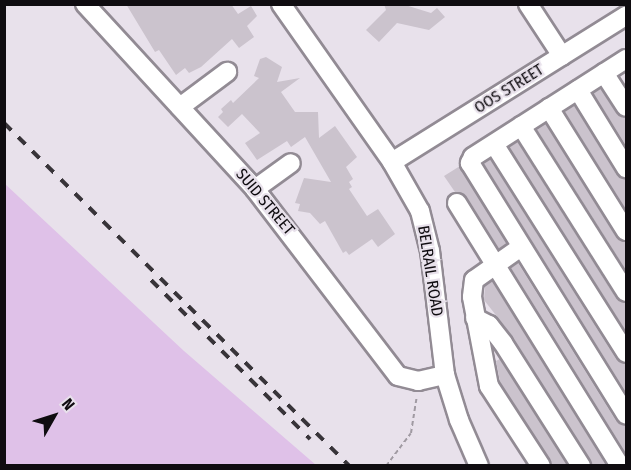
<!DOCTYPE html>
<style>
body{margin:0}
#map{position:relative;width:631px;height:470px;overflow:hidden;background:#e8e1eb;font-family:"Fira Sans Condensed",sans-serif}
div>[style]{position:absolute}
.green>*{inset:0;background:#dfc1e8}
.building>*{inset:0;background:#cbc3cd}
.path>*{height:2px;margin-top:-1px;transform-origin:0;background:repeating-linear-gradient(90deg,#a09aa2 0 4.5px,transparent 0 7.5px)}
.roads{filter:drop-shadow(2px 0 #928b94) drop-shadow(-2px 0 #928b94) drop-shadow(0 2px #928b94) drop-shadow(0 -2px #928b94)}
.minor>*{height:18px;margin:-9px;padding:0 9px;transform-origin:9px;border-radius:9px;background:#fff}
.rail>*{height:4px;margin-top:-2px;transform-origin:0;background:repeating-linear-gradient(90deg,#383439 0 10px,transparent 0 20px)}
span{translate:-50% -50%;white-space:nowrap;text-align:center;line-height:1.15;-webkit-text-stroke:4.5px #e8e1eb;paint-order:stroke}
.street-label{font-size:16px;color:#0f0c10}
.frame{position:absolute;inset:0;border:6px solid #0f0c10;pointer-events:none}
.north{position:absolute;left:24px;top:386px;width:60px;height:60px;-webkit-text-stroke:4px #e8e1eb;paint-order:stroke;rotate:51deg;font-size:16px;font-weight:700;line-height:24px;text-align:center;color:#0f0c10}
.north::after{content:'';display:block;margin:auto;width:21px;height:27px;background:#0f0c10;clip-path:polygon(50% 0,100% 100%,50% 72%,0 100%)}
</style>
<div id="map">
<div class="green">
<div style="clip-path:polygon(4px 183px,184px 351px,316px 465px,5px 465px)"></div>
</div>
<div class="building">
<div style="clip-path:polygon(126px 4px,231px 4px,238px 14px,251px 6px,257px 16px,247px 26px,254px 37px,239px 48px,232px 39px,201px 67px,189px 73px,185px 68px,176px 75px,159px 50px,155px 52px)"></div>
<div style="clip-path:polygon(384px 4px,402px 4px,431px 13px,437px 8px,445px 17px,429px 30px,397px 23px,379px 42px,366px 30px,386px 10px)"></div>
<div style="clip-path:polygon(266px 57px,282px 67px,277px 82px,300px 78px,281px 92px,295px 112px,318px 112px,319px 138px,335px 126px,357px 157px,346px 167px,353px 179px,349px 182px,352px 187px,349px 189px,367px 216px,378px 209px,395px 234px,378px 247px,372px 239px,349px 255px,346px 251px,343px 253px,325px 221px,320px 224px,310px 213px,298px 211px,300px 204px,295px 203px,304px 178px,331px 182px,305px 137px,291px 147px,287px 141px,257px 160px,245px 143px,260px 133px,242px 114px,228px 127px,218px 117px,223px 112px,221px 109px,231px 100px,233px 103px,259px 78px,254px 76px,260px 59px)"></div>
<div style="clip-path:polygon(601px 89px,617px 114px,627px 118px,627px 147px,593px 93px)"></div>
<div style="clip-path:polygon(574px 105px,616px 174px,627px 179px,627px 211px,565px 112px)"></div>
<div style="clip-path:polygon(546px 124px,616px 237px,627px 242px,627px 272px,537px 130px)"></div>
<div style="clip-path:polygon(518px 142px,616px 298px,627px 303px,627px 333px,509px 147px)"></div>
<div style="clip-path:polygon(490px 159px,616px 359px,627px 364px,627px 394px,484px 164px)"></div>
<div style="clip-path:polygon(460px 166px,507px 243px,499px 249px,467px 197px,455px 192px,444px 176px)"></div>
<div style="clip-path:polygon(518px 263px,616px 421px,627px 426px,627px 455px,511px 268px)"></div>
<div style="clip-path:polygon(492px 281px,606px 465px,592px 465px,513px 337px,484px 300px,485px 286px)"></div>
<div style="clip-path:polygon(500px 359px,567px 465px,552px 465px,500px 382px,496px 361px)"></div>
</div>
<div class="path">
<div style="left:386px;top:466px;width:41px;rotate:-52.9deg"></div>
<div style="left:411px;top:433px;width:37px;rotate:-81deg"></div>
</div>
<div class="roads">
<div class="minor">
<div style="left:85px;top:4px;width:251px;rotate:47.4deg"></div>
<div style="left:255px;top:189px;width:235px;rotate:52.6deg"></div>
<div style="left:398px;top:376px;width:21px;rotate:14deg"></div>
<div style="left:418px;top:381px;width:28px;rotate:-13deg"></div>
<div style="left:281px;top:4px;width:193px;rotate:54.9deg"></div>
<div style="left:392px;top:162px;width:56px;rotate:60.3deg"></div>
<div style="left:420px;top:211px;width:41px;rotate:76deg"></div>
<div style="left:430px;top:251px;width:125px;rotate:83.1deg"></div>
<div style="left:445px;top:375px;width:47px;rotate:72.7deg"></div>
<div style="left:459px;top:420px;width:50px;rotate:66.5deg"></div>
<div style="left:528px;top:4px;width:62px;rotate:56.8deg"></div>
<div style="left:626px;top:59px;width:182px;rotate:147.4deg"></div>
<div style="left:473px;top:157px;width:7px;rotate:117deg"></div>
<div style="left:470px;top:163px;width:296px;rotate:58.2deg"></div>
<div style="left:604px;top:73px;width:40px;rotate:57.1deg"></div>
<div style="left:578px;top:90px;width:92px;rotate:58.4deg"></div>
<div style="left:180px;top:107px;width:59px;rotate:-36.7deg"></div>
<div style="left:549px;top:108px;width:145px;rotate:58deg"></div>
<div style="left:521px;top:126px;width:196px;rotate:57.7deg"></div>
<div style="left:494px;top:144px;width:247px;rotate:57.7deg"></div>
<div style="left:392px;top:162px;width:276px;rotate:-32deg"></div>
<div style="left:255px;top:189px;width:44px;rotate:-35.8deg"></div>
<div style="left:457px;top:203px;width:309px;rotate:58.2deg"></div>
<div style="left:521px;top:247px;width:57px;rotate:144.9deg"></div>
<div style="left:474px;top:280px;width:17px;rotate:97deg"></div>
<div style="left:472px;top:297px;width:91px;rotate:79.2deg"></div>
<div style="left:489px;top:386px;width:95px;rotate:57deg"></div>
<div style="left:475px;top:318px;width:16px;rotate:27deg"></div>
<div style="left:489px;top:325px;width:23px;rotate:52deg"></div>
<div style="left:503px;top:343px;width:146px;rotate:57.6deg"></div>
</div>
</div>
<div class="rail">
<div style="left:4px;top:123px;width:486px;rotate:44.8deg"></div>
<div style="left:151px;top:280px;width:225px;rotate:45deg"></div>
</div>
<div class="street-label">
<span style="left:509px;top:89px;rotate:-32deg">OOS STREET</span>
<span style="left:265px;top:202px;rotate:50deg">SUID STREET</span>
<span style="left:430px;top:271px;rotate:81deg">BELRAIL ROAD</span>
</div>
<div class="frame"></div>
<div class="north">N</div>
</div>
